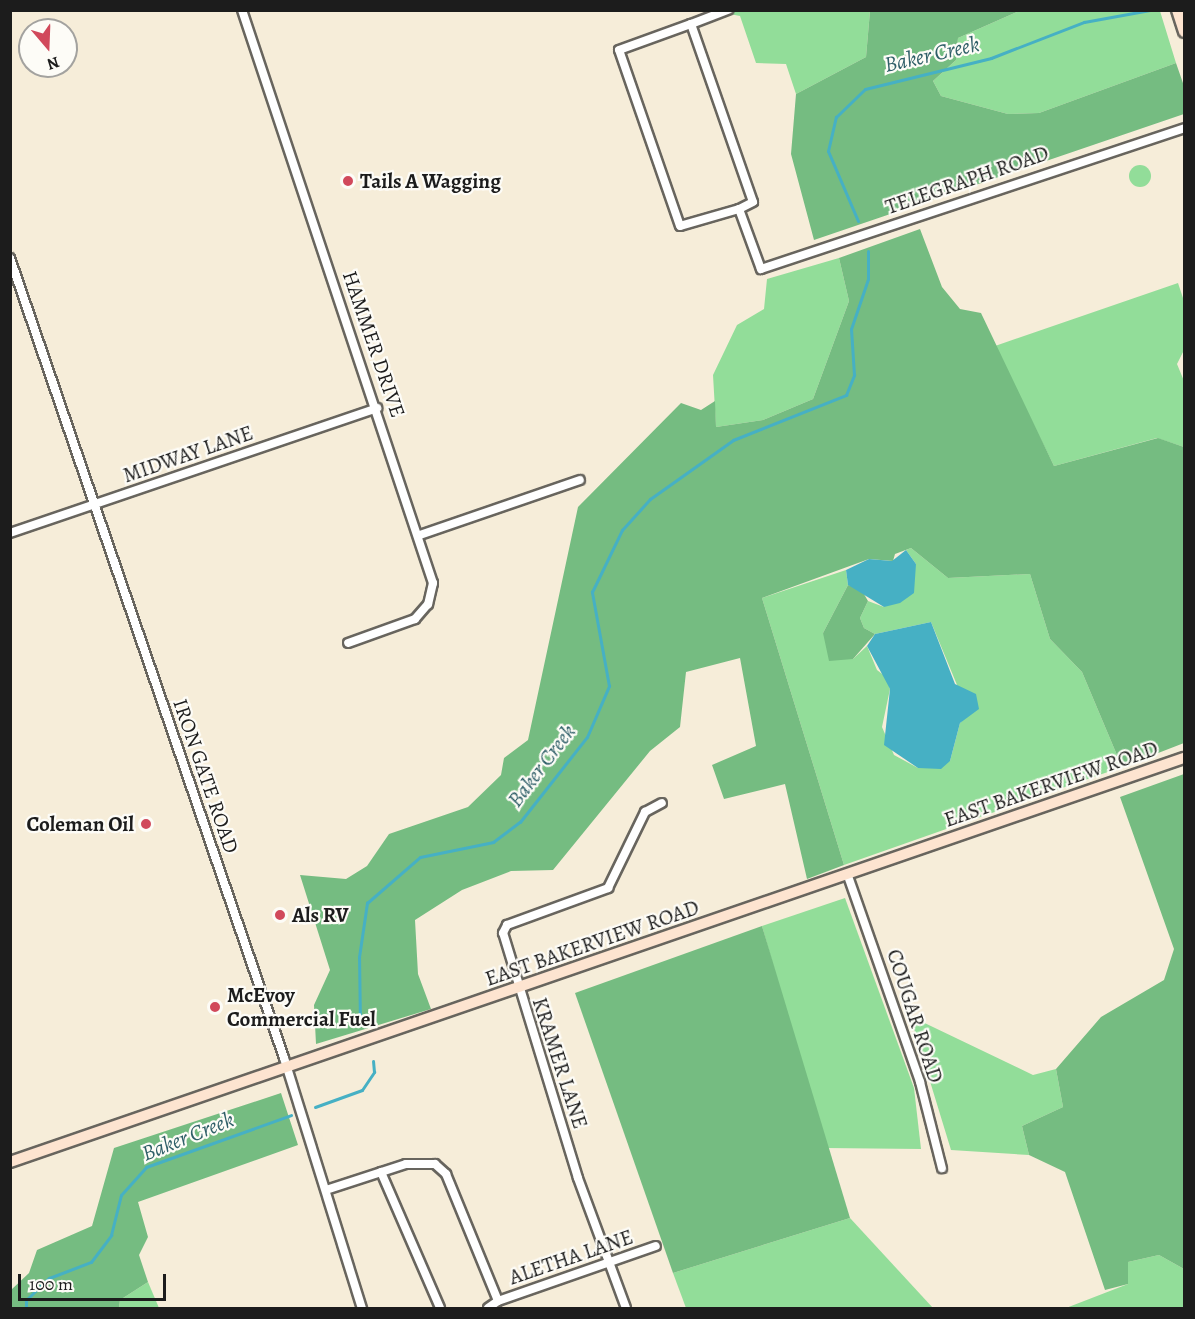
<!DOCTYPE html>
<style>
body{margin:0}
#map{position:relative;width:1195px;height:1319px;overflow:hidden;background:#f6edd9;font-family:Alegreya,serif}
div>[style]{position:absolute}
.green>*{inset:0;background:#92dd99}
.round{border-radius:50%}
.forest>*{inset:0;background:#75bc81}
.water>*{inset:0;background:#46b0c4}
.stream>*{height:3px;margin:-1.5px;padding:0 1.5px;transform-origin:1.5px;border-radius:1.5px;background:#46b0c4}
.roads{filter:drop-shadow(2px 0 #68655e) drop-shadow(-2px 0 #68655e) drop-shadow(0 2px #68655e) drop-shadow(0 -2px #68655e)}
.street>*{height:8px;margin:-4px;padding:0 4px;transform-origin:4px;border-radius:4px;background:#fff}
.secondary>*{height:10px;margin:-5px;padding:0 5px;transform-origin:5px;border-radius:5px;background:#fde4d0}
.dots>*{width:16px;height:16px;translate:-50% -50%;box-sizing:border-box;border:3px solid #fdfcf7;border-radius:50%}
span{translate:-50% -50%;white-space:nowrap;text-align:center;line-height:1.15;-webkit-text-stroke:4.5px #fdfcf7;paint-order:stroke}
.street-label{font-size:21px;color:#1c1c1c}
.poi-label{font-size:21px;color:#1c1c1c;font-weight:700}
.left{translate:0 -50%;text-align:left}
.right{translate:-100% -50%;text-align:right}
.water-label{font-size:22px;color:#2f5f68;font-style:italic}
.frame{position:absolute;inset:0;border:12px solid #1c1c1c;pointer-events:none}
.north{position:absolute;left:18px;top:18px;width:60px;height:60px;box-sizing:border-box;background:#fdfcf7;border:2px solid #a3a29f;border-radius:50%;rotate:161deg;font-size:16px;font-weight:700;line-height:24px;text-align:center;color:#1c1c1c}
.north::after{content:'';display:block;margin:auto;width:21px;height:27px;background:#d1495b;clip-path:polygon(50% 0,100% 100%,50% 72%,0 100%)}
.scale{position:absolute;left:18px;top:1274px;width:148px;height:27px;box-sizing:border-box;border:3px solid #1c1c1c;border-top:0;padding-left:8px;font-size:18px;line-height:21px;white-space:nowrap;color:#1c1c1c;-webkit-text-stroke:4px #fdfcf7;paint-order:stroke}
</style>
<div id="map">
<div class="green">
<div style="clip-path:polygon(714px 11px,870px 11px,866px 57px,796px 94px,786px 64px,756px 63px,740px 16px)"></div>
<div style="clip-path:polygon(1019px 11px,1160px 11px,1176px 63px,1039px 113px,1008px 114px,941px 96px,933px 81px,956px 60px,958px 38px)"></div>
<div class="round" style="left:1129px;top:165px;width:22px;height:22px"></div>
<div style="clip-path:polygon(839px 258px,849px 301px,813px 399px,763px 420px,716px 427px,713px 375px,737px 325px,764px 309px,767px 279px)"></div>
<div style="clip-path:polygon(1178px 283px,1184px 301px,1184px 350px,1177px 364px,1184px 381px,1184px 447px,1157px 438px,1054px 466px,995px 346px)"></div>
<div style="clip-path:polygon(911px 548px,948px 578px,1030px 574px,1050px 639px,1082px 672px,1122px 767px,844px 865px,762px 598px,846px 570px,848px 585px,823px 633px,853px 659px,867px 646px,877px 670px,886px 677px,890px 689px,882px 727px,894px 755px,918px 768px,950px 761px,960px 723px,969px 714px,931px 622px,875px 634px,864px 628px,860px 618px,868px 601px,884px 607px,916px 564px,906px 550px)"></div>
<div style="clip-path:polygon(845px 898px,914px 1088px,921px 1149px,825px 1148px,762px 926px)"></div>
<div style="clip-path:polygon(910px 1016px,1033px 1075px,1056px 1069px,1063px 1107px,1022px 1126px,1029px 1155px,951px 1150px)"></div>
<div style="clip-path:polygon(850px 1218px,933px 1308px,686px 1308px,673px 1273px)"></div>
<div style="clip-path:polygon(1159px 1255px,1184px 1269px,1184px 1308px,1066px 1308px,1128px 1284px,1128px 1262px)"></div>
<div style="clip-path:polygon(148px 1282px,159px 1308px,119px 1308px,120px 1300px)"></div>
</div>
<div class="forest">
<div style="clip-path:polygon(870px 11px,1019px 11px,958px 38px,956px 60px,933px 81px,941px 96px,1008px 114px,1039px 113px,1176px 63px,1184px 86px,1184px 114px,814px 240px,791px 154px,796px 94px,866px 57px)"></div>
<div style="clip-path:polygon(920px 229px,942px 287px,960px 309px,981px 313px,1054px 466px,1158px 438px,1184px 447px,1184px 743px,1122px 767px,1082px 672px,1050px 639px,1030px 574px,948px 578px,911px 548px,895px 554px,893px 561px,869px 559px,762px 598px,844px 865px,807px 879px,785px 784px,724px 799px,712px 765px,756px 746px,740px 658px,686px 672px,680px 727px,650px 751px,553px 870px,511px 871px,462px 890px,415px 920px,418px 974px,431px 1009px,316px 1044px,314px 1005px,330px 970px,300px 875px,346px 879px,367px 866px,389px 834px,468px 807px,501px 775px,504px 758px,528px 740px,578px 507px,681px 403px,701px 410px,715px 401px,716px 427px,763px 420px,813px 399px,849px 301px,839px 258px)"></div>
<div style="clip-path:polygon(848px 585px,861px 589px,868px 601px,860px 618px,864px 628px,875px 634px,853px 659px,829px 661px,823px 633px)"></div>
<div style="clip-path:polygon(1184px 774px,1184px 1269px,1159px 1255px,1128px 1262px,1128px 1284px,1105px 1290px,1065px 1172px,1029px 1155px,1022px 1126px,1063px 1107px,1056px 1069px,1101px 1017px,1164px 980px,1174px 949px,1120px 797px)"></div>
<div style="clip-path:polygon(762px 926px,850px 1218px,673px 1273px,575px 993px)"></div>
<div style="clip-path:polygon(281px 1093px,298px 1145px,138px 1202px,148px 1237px,139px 1255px,148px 1282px,120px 1300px,119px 1308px,11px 1308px,11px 1290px,29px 1273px,37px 1250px,92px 1226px,114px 1148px)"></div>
</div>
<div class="water">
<div style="clip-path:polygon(906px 550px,916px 564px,914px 593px,900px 603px,884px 607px,848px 585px,846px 570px,869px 559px,892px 561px)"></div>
<div style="clip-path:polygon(931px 622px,955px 684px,976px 694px,979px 709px,960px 723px,950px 761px,941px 769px,918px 768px,884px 745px,890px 689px,867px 646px,875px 634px)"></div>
</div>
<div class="stream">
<div style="left:858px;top:221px;width:76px;rotate:-113.2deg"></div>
<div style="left:828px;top:151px;width:35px;rotate:-77deg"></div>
<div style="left:836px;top:117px;width:40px;rotate:-44deg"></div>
<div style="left:865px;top:89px;width:130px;rotate:-13.8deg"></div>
<div style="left:991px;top:58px;width:100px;rotate:-21.2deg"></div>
<div style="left:1084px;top:22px;width:67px;rotate:-10.3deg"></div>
<div style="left:360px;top:1025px;width:68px;rotate:-90.8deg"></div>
<div style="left:359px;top:957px;width:55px;rotate:-81.6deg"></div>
<div style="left:367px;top:903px;width:70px;rotate:-41deg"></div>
<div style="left:420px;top:857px;width:75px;rotate:-11.6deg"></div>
<div style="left:493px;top:842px;width:34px;rotate:-37deg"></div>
<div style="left:520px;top:822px;width:108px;rotate:-51.8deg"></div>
<div style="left:587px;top:737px;width:56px;rotate:-66.7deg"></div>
<div style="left:609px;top:686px;width:96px;rotate:-100.3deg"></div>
<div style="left:592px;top:592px;width:69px;rotate:-64.2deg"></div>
<div style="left:622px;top:530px;width:42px;rotate:-47.9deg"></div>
<div style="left:650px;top:499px;width:102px;rotate:-35.4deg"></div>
<div style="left:733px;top:440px;width:122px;rotate:-21.7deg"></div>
<div style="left:846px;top:395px;width:22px;rotate:-68deg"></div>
<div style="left:854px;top:375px;width:46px;rotate:-93.7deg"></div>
<div style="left:851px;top:329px;width:53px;rotate:-71.2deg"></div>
<div style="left:868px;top:279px;width:28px;rotate:-90deg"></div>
<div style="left:315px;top:1107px;width:50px;rotate:-19.9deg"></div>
<div style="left:362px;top:1090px;width:22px;rotate:-56deg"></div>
<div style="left:374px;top:1072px;width:11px;rotate:-95deg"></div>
<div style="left:26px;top:1308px;width:8px;rotate:-90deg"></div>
<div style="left:26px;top:1300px;width:32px;rotate:-44deg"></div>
<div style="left:49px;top:1278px;width:45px;rotate:-20.9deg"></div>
<div style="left:91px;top:1262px;width:34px;rotate:-53deg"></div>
<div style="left:111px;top:1235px;width:41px;rotate:-76deg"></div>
<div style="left:121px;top:1195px;width:38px;rotate:-48deg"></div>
<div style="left:146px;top:1167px;width:154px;rotate:-19.7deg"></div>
</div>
<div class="roads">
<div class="street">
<div style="left:242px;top:10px;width:604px;rotate:71.57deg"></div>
<div style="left:433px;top:583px;width:22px;rotate:103deg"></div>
<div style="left:428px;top:604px;width:20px;rotate:131deg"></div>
<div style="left:415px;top:619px;width:71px;rotate:160.3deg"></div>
<div style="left:691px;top:24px;width:40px;rotate:-21deg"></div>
<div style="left:739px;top:209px;width:61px;rotate:163.9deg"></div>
<div style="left:680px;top:226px;width:186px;rotate:-109.1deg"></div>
<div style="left:619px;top:50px;width:77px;rotate:-19.9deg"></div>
<div style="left:691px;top:24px;width:188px;rotate:70.8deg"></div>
<div style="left:753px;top:202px;width:16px;rotate:153deg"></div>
<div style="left:739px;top:209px;width:64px;rotate:69.9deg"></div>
<div style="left:761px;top:269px;width:446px;rotate:-18.4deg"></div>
<div style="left:10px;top:258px;width:846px;rotate:71.09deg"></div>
<div style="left:284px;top:1058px;width:262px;rotate:72.7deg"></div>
<div style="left:10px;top:533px;width:388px;rotate:-18.8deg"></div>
<div style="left:420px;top:535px;width:169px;rotate:-19deg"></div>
<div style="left:848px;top:876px;width:218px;rotate:70.7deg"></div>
<div style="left:920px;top:1082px;width:89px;rotate:75.7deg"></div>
<div style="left:381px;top:1172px;width:148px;rotate:66.5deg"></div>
<div style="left:326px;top:1190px;width:84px;rotate:-18deg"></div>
<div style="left:406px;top:1164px;width:29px"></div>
<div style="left:435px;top:1164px;width:15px;rotate:42deg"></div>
<div style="left:446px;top:1174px;width:137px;rotate:67.7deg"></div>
<div style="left:498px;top:1301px;width:12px;rotate:145deg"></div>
<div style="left:498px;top:1301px;width:167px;rotate:-19.2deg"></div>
<div style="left:626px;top:1308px;width:139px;rotate:-110.3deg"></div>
<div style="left:578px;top:1178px;width:256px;rotate:-107deg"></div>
<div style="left:503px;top:933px;width:9px;rotate:-63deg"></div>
<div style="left:507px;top:925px;width:108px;rotate:-20.1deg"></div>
<div style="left:608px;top:888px;width:85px;rotate:-64deg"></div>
<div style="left:645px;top:812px;width:19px;rotate:-28deg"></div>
</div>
<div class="secondary">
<div style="left:1177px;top:10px;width:23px;rotate:72deg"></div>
<div style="left:10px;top:1162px;width:1242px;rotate:-18.99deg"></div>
</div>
</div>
<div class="dots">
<div style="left:348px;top:181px;background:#d1495b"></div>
<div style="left:146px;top:824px;background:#d1495b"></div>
<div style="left:280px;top:915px;background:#d1495b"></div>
<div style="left:215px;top:1007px;background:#d1495b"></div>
</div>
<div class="street-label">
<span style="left:967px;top:180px;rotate:-19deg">TELEGRAPH ROAD</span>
<span style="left:374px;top:344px;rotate:71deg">HAMMER DRIVE</span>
<span style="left:188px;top:454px;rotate:-19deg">MIDWAY LANE</span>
<span style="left:206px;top:776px;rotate:71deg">IRON GATE ROAD</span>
<span style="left:1051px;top:784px;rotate:-19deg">EAST BAKERVIEW ROAD</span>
<span style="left:592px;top:943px;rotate:-19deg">EAST BAKERVIEW ROAD</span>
<span style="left:915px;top:1016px;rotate:72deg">COUGAR ROAD</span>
<span style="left:560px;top:1063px;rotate:72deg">KRAMER LANE</span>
<span style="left:571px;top:1257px;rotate:-19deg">ALETHA LANE</span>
</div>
<div class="poi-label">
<span class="left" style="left:360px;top:181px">Tails A Wagging</span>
<span class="right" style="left:134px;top:824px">Coleman Oil</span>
<span class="left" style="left:292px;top:915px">Als RV</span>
<span class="left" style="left:227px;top:1007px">McEvoy<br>Commercial Fuel</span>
</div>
<div class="water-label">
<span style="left:932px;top:55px;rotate:-13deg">Baker Creek</span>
<span style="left:542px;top:766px;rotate:-53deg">Baker Creek</span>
<span style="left:188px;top:1137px;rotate:-22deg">Baker Creek</span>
</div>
<div class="frame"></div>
<div class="north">N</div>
<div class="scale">100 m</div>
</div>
